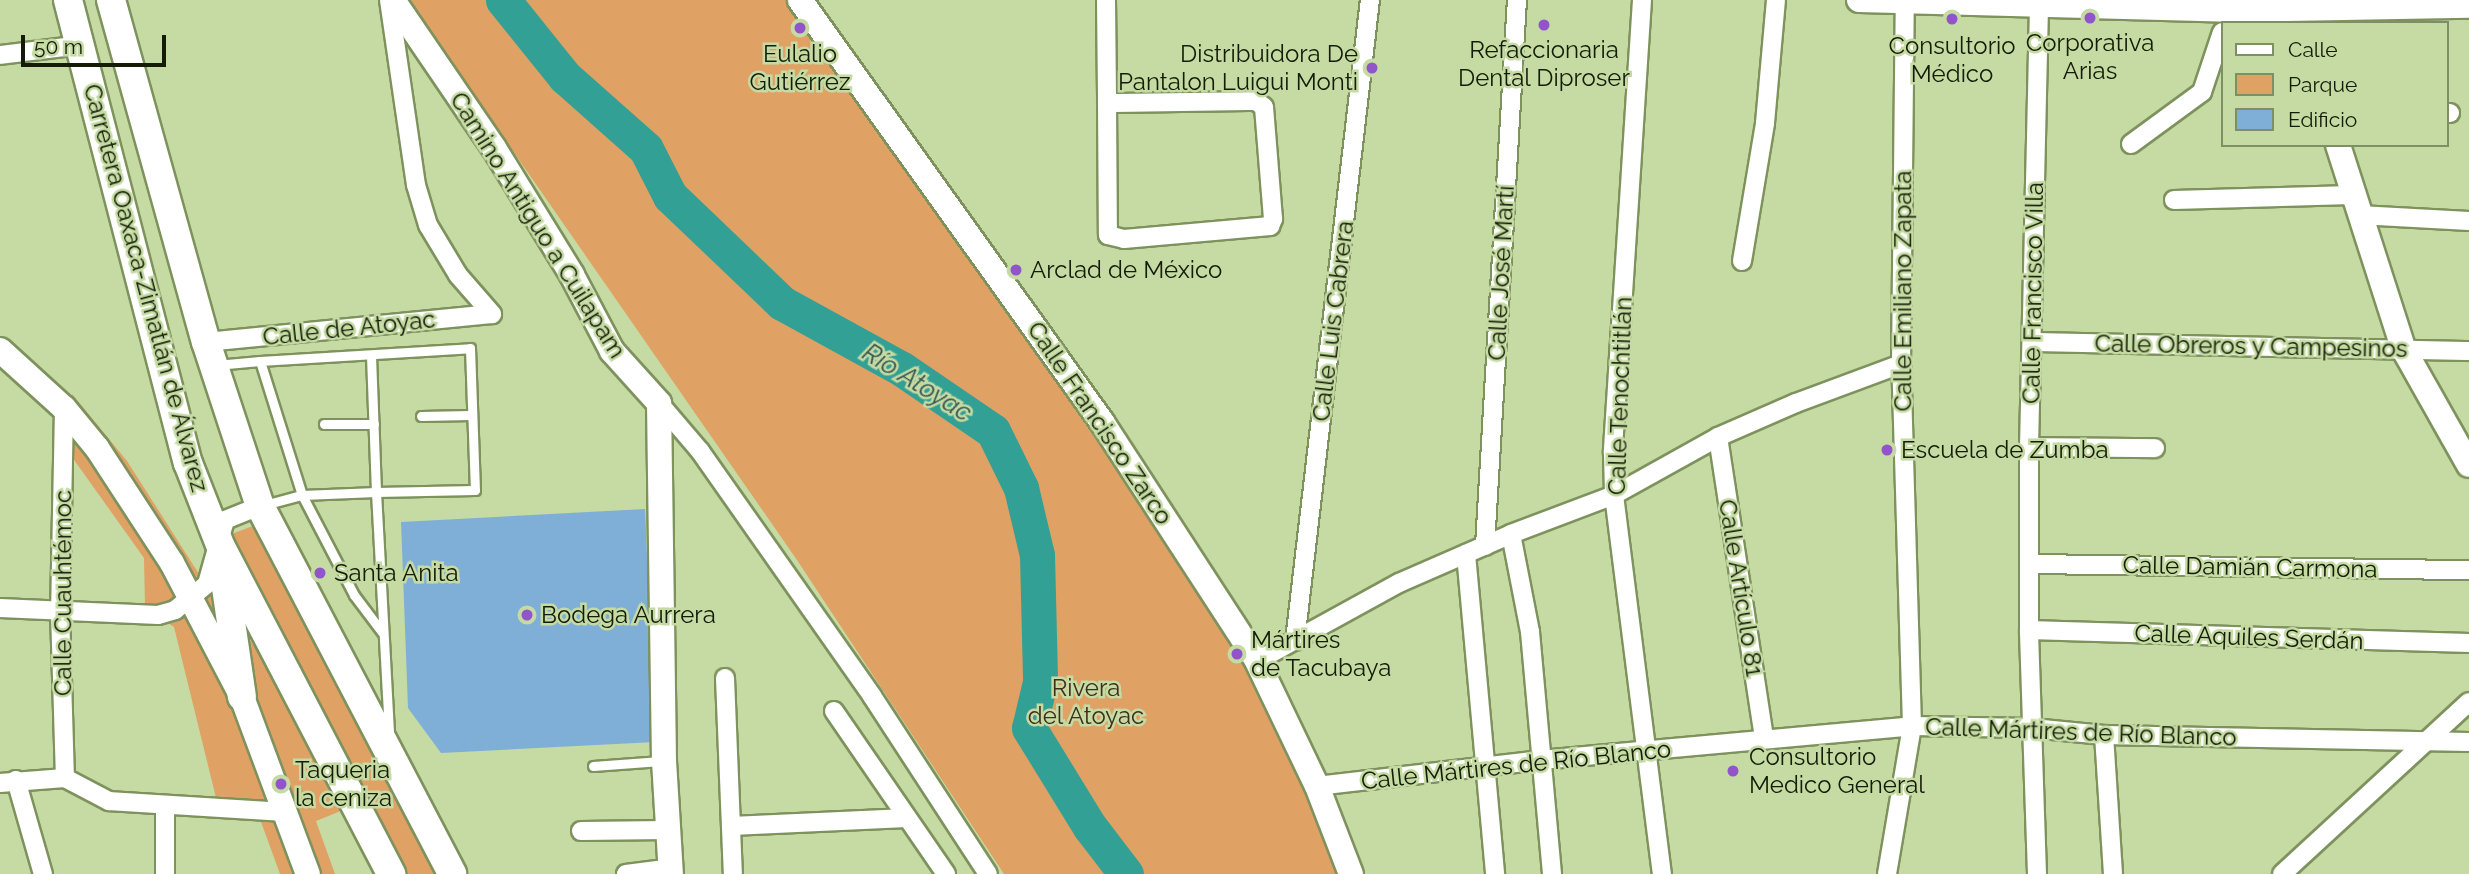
<!DOCTYPE html>
<meta charset="utf-8">
<style>
body{margin:0}
#map{position:relative;width:2469px;height:874px;overflow:hidden;background:#c5dba3;font-family:Raleway,sans-serif}
div>[style]{position:absolute}
.green>*{inset:0;background:#dfa164}
.river>*{height:35px;margin:-17.5px;padding:0 17.5px;transform-origin:17.5px;border-radius:17.5px;background:#32a095}
.building>*{inset:0;background:#7faed7}
.roads{filter:drop-shadow(2px 0 #7e925d) drop-shadow(-2px 0 #7e925d) drop-shadow(0 2px #7e925d) drop-shadow(0 -2px #7e925d)}
.lane>*{height:9px;margin:-4.5px;padding:0 4.5px;transform-origin:4.5px;border-radius:4.5px;background:#fff}
.street>*{height:18px;margin:-9px;padding:0 9px;transform-origin:9px;border-radius:9px;background:#fff}
.secondary>*{height:24px;margin:-12px;padding:0 12px;transform-origin:12px;border-radius:12px;background:#fff}
.primary>*{height:28px;margin:-14px;padding:0 14px;transform-origin:14px;border-radius:14px;background:#fff}
.dots>*{width:19px;height:19px;translate:-50% -50%;box-sizing:border-box;border:4px solid #c5dba3;border-radius:50%}
span{translate:-50% -50%;white-space:nowrap;text-align:center;line-height:1.15;-webkit-text-stroke:5px #c5dba3;paint-order:stroke}
.poi-label{font-size:24px;color:#141c07}
.right{translate:-100% -50%;text-align:right}
.left{translate:0 -50%;text-align:left}
.street-label{font-size:24px;color:#141c07}
.park-label{font-size:24px;color:#402e1c}
.water-label{font-size:26px;color:#365652;font-style:italic}
.legend{position:absolute;left:2221px;top:21px;width:228px;height:126px;box-sizing:border-box;background:#c5dba3;border:2px solid #7e8f65;margin:0;padding:9px 12px;list-style:none;font-size:21px;color:#141c07}
.legend li{display:flex;align-items:center;gap:14px;height:35px}
.legend b{width:35px;border:2px solid #7e8f65}
.scale{position:absolute;left:21px;top:35px;width:145px;height:32px;box-sizing:border-box;border:4px solid #141c07;border-top:0;padding-left:9px;font-size:21px;line-height:24px;white-space:nowrap;color:#141c07;-webkit-text-stroke:5px #c5dba3;paint-order:stroke}
</style>
<div id="map">
<div class="green">
<div style="clip-path:polygon(408px 0,800px 0,1257px 661px,1346px 874px,1004px 874px,797px 560px)"></div>
<div style="clip-path:polygon(72px 394px,127px 461px,199px 574px,278px 677px,353px 806px,316px 821px,335px 874px,280px 874px,260px 819px,219px 810px,174px 627px,145px 607px,144px 558px,72px 457px)"></div>
<div style="clip-path:polygon(258px 524px,441px 874px,401px 874px,229px 535px)"></div>
</div>
<div class="river">
<div style="left:503px;top:0;width:99px;rotate:51.2deg"></div>
<div style="left:565px;top:77px;width:108px;rotate:41.6deg"></div>
<div style="left:646px;top:149px;width:53px;rotate:62.9deg"></div>
<div style="left:670px;top:196px;width:155px;rotate:43.7deg"></div>
<div style="left:782px;top:303px;width:137px;rotate:28.8deg"></div>
<div style="left:902px;top:369px;width:110px;rotate:34.3deg"></div>
<div style="left:993px;top:431px;width:64px;rotate:63.8deg"></div>
<div style="left:1021px;top:488px;width:69px;rotate:76.6deg"></div>
<div style="left:1037px;top:555px;width:127px;rotate:88.6deg"></div>
<div style="left:1040px;top:682px;width:47px;rotate:103.4deg"></div>
<div style="left:1029px;top:728px;width:116px;rotate:58.4deg"></div>
<div style="left:1090px;top:827px;width:59px;rotate:52.5deg"></div>
</div>
<div class="building">
<div style="clip-path:polygon(645px 509px,655px 742px,441px 753px,408px 708px,401px 522px)"></div>
</div>
<div class="roads">
<div class="lane">
<div style="left:260px;top:361px;width:140px;rotate:72.6deg"></div>
<div style="left:302px;top:495px;width:113px;rotate:62.5deg"></div>
<div style="left:354px;top:595px;width:46px;rotate:52.9deg"></div>
<div style="left:216px;top:365px;width:44px;rotate:-5.2deg"></div>
<div style="left:260px;top:361px;width:210px;rotate:-3.5deg"></div>
<div style="left:470px;top:348px;width:142px;rotate:88deg"></div>
<div style="left:475px;top:490px;width:99px;rotate:178.8deg"></div>
<div style="left:376px;top:492px;width:137px;rotate:-92.1deg"></div>
<div style="left:421px;top:416px;width:50px;rotate:-1.1deg"></div>
<div style="left:324px;top:424px;width:50px"></div>
<div style="left:264px;top:505px;width:39px;rotate:-15deg"></div>
<div style="left:302px;top:495px;width:74px;rotate:-2.3deg"></div>
<div style="left:376px;top:492px;width:239px;rotate:86.9deg"></div>
<div style="left:593px;top:766px;width:68px;rotate:-4.2deg"></div>
</div>
<div class="street">
<div style="left:389px;top:0;width:187px;rotate:81.7deg"></div>
<div style="left:416px;top:185px;width:42px;rotate:73.3deg"></div>
<div style="left:428px;top:225px;width:58px;rotate:59deg"></div>
<div style="left:458px;top:275px;width:52px;rotate:48.9deg"></div>
<div style="left:1106px;top:0;width:103px;rotate:89.4deg"></div>
<div style="left:1107px;top:103px;width:132px;rotate:89.6deg"></div>
<div style="left:1108px;top:235px;width:16px;rotate:14deg"></div>
<div style="left:1124px;top:239px;width:147px;rotate:-5.1deg"></div>
<div style="left:1270px;top:226px;width:8px;rotate:-67deg"></div>
<div style="left:1273px;top:219px;width:112px;rotate:-94.6deg"></div>
<div style="left:1264px;top:107px;width:10px;rotate:-143deg"></div>
<div style="left:1256px;top:101px;width:149px;rotate:179.2deg"></div>
<div style="left:1642px;top:0;width:454px;rotate:93.7deg"></div>
<div style="left:1613px;top:453px;width:42px;rotate:88.6deg"></div>
<div style="left:1614px;top:495px;width:382px;rotate:82.8deg"></div>
<div style="left:0;top:55px;width:82px;rotate:-7deg"></div>
<div style="left:2446px;top:113px;width:4px"></div>
<div style="left:2131px;top:144px;width:88px;rotate:-36.2deg"></div>
<div style="left:2202px;top:92px;width:63px;rotate:-71.6deg"></div>
<div style="left:2174px;top:200px;width:178px;rotate:-1.6deg"></div>
<div style="left:2359px;top:215px;width:110px;rotate:3.1deg"></div>
<div style="left:1742px;top:261px;width:140px;rotate:-80.5deg"></div>
<div style="left:1765px;top:123px;width:123px;rotate:-84.9deg"></div>
<div style="left:206px;top:342px;width:287px;rotate:-5.6deg"></div>
<div style="left:2032px;top:342px;width:437px;rotate:1.2deg"></div>
<div style="left:659px;top:403px;width:63px;rotate:49.5deg"></div>
<div style="left:700px;top:451px;width:299px;rotate:54.9deg"></div>
<div style="left:872px;top:696px;width:212px;rotate:56.9deg"></div>
<div style="left:64px;top:408px;width:203px;rotate:91.1deg"></div>
<div style="left:60px;top:611px;width:167px;rotate:88.3deg"></div>
<div style="left:1718px;top:437px;width:305px;rotate:81.3deg"></div>
<div style="left:2029px;top:447px;width:126px;rotate:0.5deg"></div>
<div style="left:1511px;top:534px;width:100px;rotate:79deg"></div>
<div style="left:1530px;top:632px;width:243px;rotate:84.8deg"></div>
<div style="left:1485px;top:546px;width:547px;rotate:-86.65deg"></div>
<div style="left:1466px;top:554px;width:321px;rotate:84.8deg"></div>
<div style="left:2030px;top:564px;width:439px;rotate:0.8deg"></div>
<div style="left:0;top:608px;width:158px;rotate:2.5deg"></div>
<div style="left:158px;top:615px;width:18px;rotate:-16deg"></div>
<div style="left:175px;top:610px;width:41px;rotate:-39.1deg"></div>
<div style="left:207px;top:584px;width:66px;rotate:-74.3deg"></div>
<div style="left:225px;top:520px;width:38px;rotate:-22deg"></div>
<div style="left:2029px;top:630px;width:440px;rotate:1.7deg"></div>
<div style="left:1295px;top:641px;width:645px;rotate:-83.33deg"></div>
<div style="left:1257px;top:661px;width:162px;rotate:-28.8deg"></div>
<div style="left:1399px;top:583px;width:122px;rotate:-23.6deg"></div>
<div style="left:1511px;top:534px;width:110px;rotate:-20.7deg"></div>
<div style="left:1614px;top:495px;width:119px;rotate:-29.1deg"></div>
<div style="left:1718px;top:437px;width:85px;rotate:-23.6deg"></div>
<div style="left:1796px;top:403px;width:112px;rotate:-20.4deg"></div>
<div style="left:725px;top:678px;width:196px;rotate:87.7deg"></div>
<div style="left:834px;top:711px;width:198px;rotate:55.5deg"></div>
<div style="left:2104px;top:735px;width:139px;rotate:86.3deg"></div>
<div style="left:16px;top:780px;width:98px;rotate:74deg"></div>
<div style="left:0;top:783px;width:65px;rotate:-4.4deg"></div>
<div style="left:65px;top:778px;width:50px;rotate:27.6deg"></div>
<div style="left:109px;top:801px;width:175px;rotate:3.6deg"></div>
<div style="left:1317px;top:786px;width:226px;rotate:-6.6deg"></div>
<div style="left:1541px;top:760px;width:373px;rotate:-5.2deg"></div>
<div style="left:1912px;top:726px;width:120px;rotate:1deg"></div>
<div style="left:2032px;top:728px;width:72px;rotate:5.6deg"></div>
<div style="left:2104px;top:735px;width:365px;rotate:1.1deg"></div>
<div style="left:165px;top:806px;width:68px;rotate:90deg"></div>
<div style="left:731px;top:826px;width:176px;rotate:-2.6deg"></div>
<div style="left:581px;top:831px;width:86px;rotate:-0.7deg"></div>
<div style="left:626px;top:874px;width:45px;rotate:-7.6deg"></div>
<div style="left:1887px;top:874px;width:150px;rotate:-80.4deg"></div>
<div style="left:1912px;top:726px;width:362px;rotate:-91.7deg"></div>
<div style="left:1901px;top:364px;width:364px;rotate:-89.4deg"></div>
<div style="left:2037px;top:874px;width:244px;rotate:-91.9deg"></div>
<div style="left:2029px;top:630px;width:183px;rotate:-90deg"></div>
<div style="left:2029px;top:447px;width:447px;rotate:-88.7deg"></div>
<div style="left:2282px;top:874px;width:254px;rotate:-42.6deg"></div>
</div>
<div class="secondary">
<div style="left:393px;top:0;width:179px;rotate:55.7deg"></div>
<div style="left:494px;top:148px;width:149px;rotate:58.4deg"></div>
<div style="left:572px;top:275px;width:86px;rotate:62.2deg"></div>
<div style="left:612px;top:351px;width:70px;rotate:47.9deg"></div>
<div style="left:659px;top:403px;width:358px;rotate:89.2deg"></div>
<div style="left:664px;top:761px;width:113px;rotate:86.5deg"></div>
<div style="left:800px;top:0;width:519px;rotate:54.41deg"></div>
<div style="left:1102px;top:422px;width:285px;rotate:57deg"></div>
<div style="left:1257px;top:661px;width:139px;rotate:64.4deg"></div>
<div style="left:1317px;top:786px;width:94px;rotate:68.9deg"></div>
<div style="left:1859px;top:0;width:370px;rotate:1.5deg"></div>
<div style="left:2229px;top:10px;width:240px;rotate:-1deg"></div>
<div style="left:2338px;top:145px;width:213px;rotate:72.2deg"></div>
<div style="left:2403px;top:348px;width:134px;rotate:60.6deg"></div>
<div style="left:0;top:350px;width:86px;rotate:42.2deg"></div>
<div style="left:64px;top:408px;width:52px;rotate:50.5deg"></div>
<div style="left:97px;top:448px;width:137px;rotate:56.9deg"></div>
<div style="left:172px;top:563px;width:151px;rotate:62.4deg"></div>
<div style="left:242px;top:697px;width:189px;rotate:69.6deg"></div>
</div>
<div class="primary">
<div style="left:68px;top:0;width:478px;rotate:75.5deg"></div>
<div style="left:188px;top:463px;width:90px;rotate:68.6deg"></div>
<div style="left:221px;top:547px;width:369px;rotate:62.5deg"></div>
<div style="left:111px;top:0;width:355px;rotate:74.5deg"></div>
<div style="left:206px;top:342px;width:173px;rotate:71.8deg"></div>
<div style="left:260px;top:506px;width:415px;rotate:62.4deg"></div>
<div style="left:223px;top:567px;width:131px;rotate:81.7deg"></div>
</div>
</div>
<div class="dots">
<div style="left:2090px;top:18px;background:#9154ca"></div>
<div style="left:1952px;top:19px;background:#9154ca"></div>
<div style="left:1544px;top:25px;background:#9154ca"></div>
<div style="left:800px;top:28px;background:#9154ca"></div>
<div style="left:1372px;top:68px;background:#9154ca"></div>
<div style="left:1016px;top:270px;background:#9154ca"></div>
<div style="left:1887px;top:450px;background:#9154ca"></div>
<div style="left:320px;top:573px;background:#9154ca"></div>
<div style="left:527px;top:615px;background:#9154ca"></div>
<div style="left:1237px;top:654px;background:#9154ca"></div>
<div style="left:1733px;top:771px;background:#9154ca"></div>
<div style="left:281px;top:784px;background:#9154ca"></div>
</div>
<div class="poi-label">
<span style="left:2090px;top:57px">Corporativa<br>Arias</span>
<span style="left:1952px;top:60px">Consultorio<br>Médico</span>
<span style="left:1544px;top:64px">Refaccionaria<br>Dental Diproser</span>
<span style="left:800px;top:68px">Eulalio<br>Gutiérrez</span>
<span class="right" style="left:1358px;top:68px">Distribuidora De<br>Pantalon Luigui Monti</span>
<span class="left" style="left:1030px;top:270px">Arclad de México</span>
<span class="left" style="left:1901px;top:450px">Escuela de Zumba</span>
<span class="left" style="left:334px;top:573px">Santa Anita</span>
<span class="left" style="left:541px;top:615px">Bodega Aurrera</span>
<span class="left" style="left:1251px;top:654px">Mártires<br>de Tacubaya</span>
<span class="left" style="left:1749px;top:771px">Consultorio<br>Medico General</span>
<span class="left" style="left:295px;top:784px">Taqueria<br>la ceniza</span>
</div>
<div class="street-label">
<span style="left:538px;top:225px;rotate:58deg">Camino Antiguo a Cuilapam</span>
<span style="left:1501px;top:273px;rotate:-87deg">Calle José Martí</span>
<span style="left:146px;top:288px;rotate:75deg">Carretera Oaxaca-Zimatlán de Álvarez</span>
<span style="left:1903px;top:291px;rotate:-90deg">Calle Emiliano Zapata</span>
<span style="left:2033px;top:293px;rotate:-89deg">Calle Francisco Villa</span>
<span style="left:1333px;top:321px;rotate:-83deg">Calle Luis Cabrera</span>
<span style="left:349px;top:328px;rotate:-6deg">Calle de Atoyac</span>
<span style="left:2251px;top:346px;rotate:1deg">Calle Obreros y Campesinos</span>
<span style="left:1620px;top:396px;rotate:-88deg">Calle Tenochtitlán</span>
<span style="left:1100px;top:423px;rotate:56deg">Calle Francisco Zarco</span>
<span style="left:2250px;top:567px;rotate:1deg">Calle Damián Carmona</span>
<span style="left:1741px;top:588px;rotate:81deg">Calle Artículo 81</span>
<span style="left:63px;top:593px;rotate:-90deg">Calle Cuauhtémoc</span>
<span style="left:2249px;top:637px;rotate:2deg">Calle Aquiles Serdán</span>
<span style="left:2081px;top:732px;rotate:2deg">Calle Mártires de Río Blanco</span>
<span style="left:1516px;top:765px;rotate:-6deg">Calle Mártires de Río Blanco</span>
</div>
<div class="park-label">
<span style="left:1086px;top:702px">Rivera<br>del Atoyac</span>
</div>
<div class="water-label">
<span style="left:917px;top:383px;rotate:32deg">Río Atoyac</span>
</div>
<ul class="legend">
<li><b style="height:9px;background:#fff"></b>Calle</li>
<li><b style="height:19px;background:#dfa164"></b>Parque</li>
<li><b style="height:19px;background:#7faed7"></b>Edificio</li>
</ul>
<div class="scale">50 m</div>
</div>
